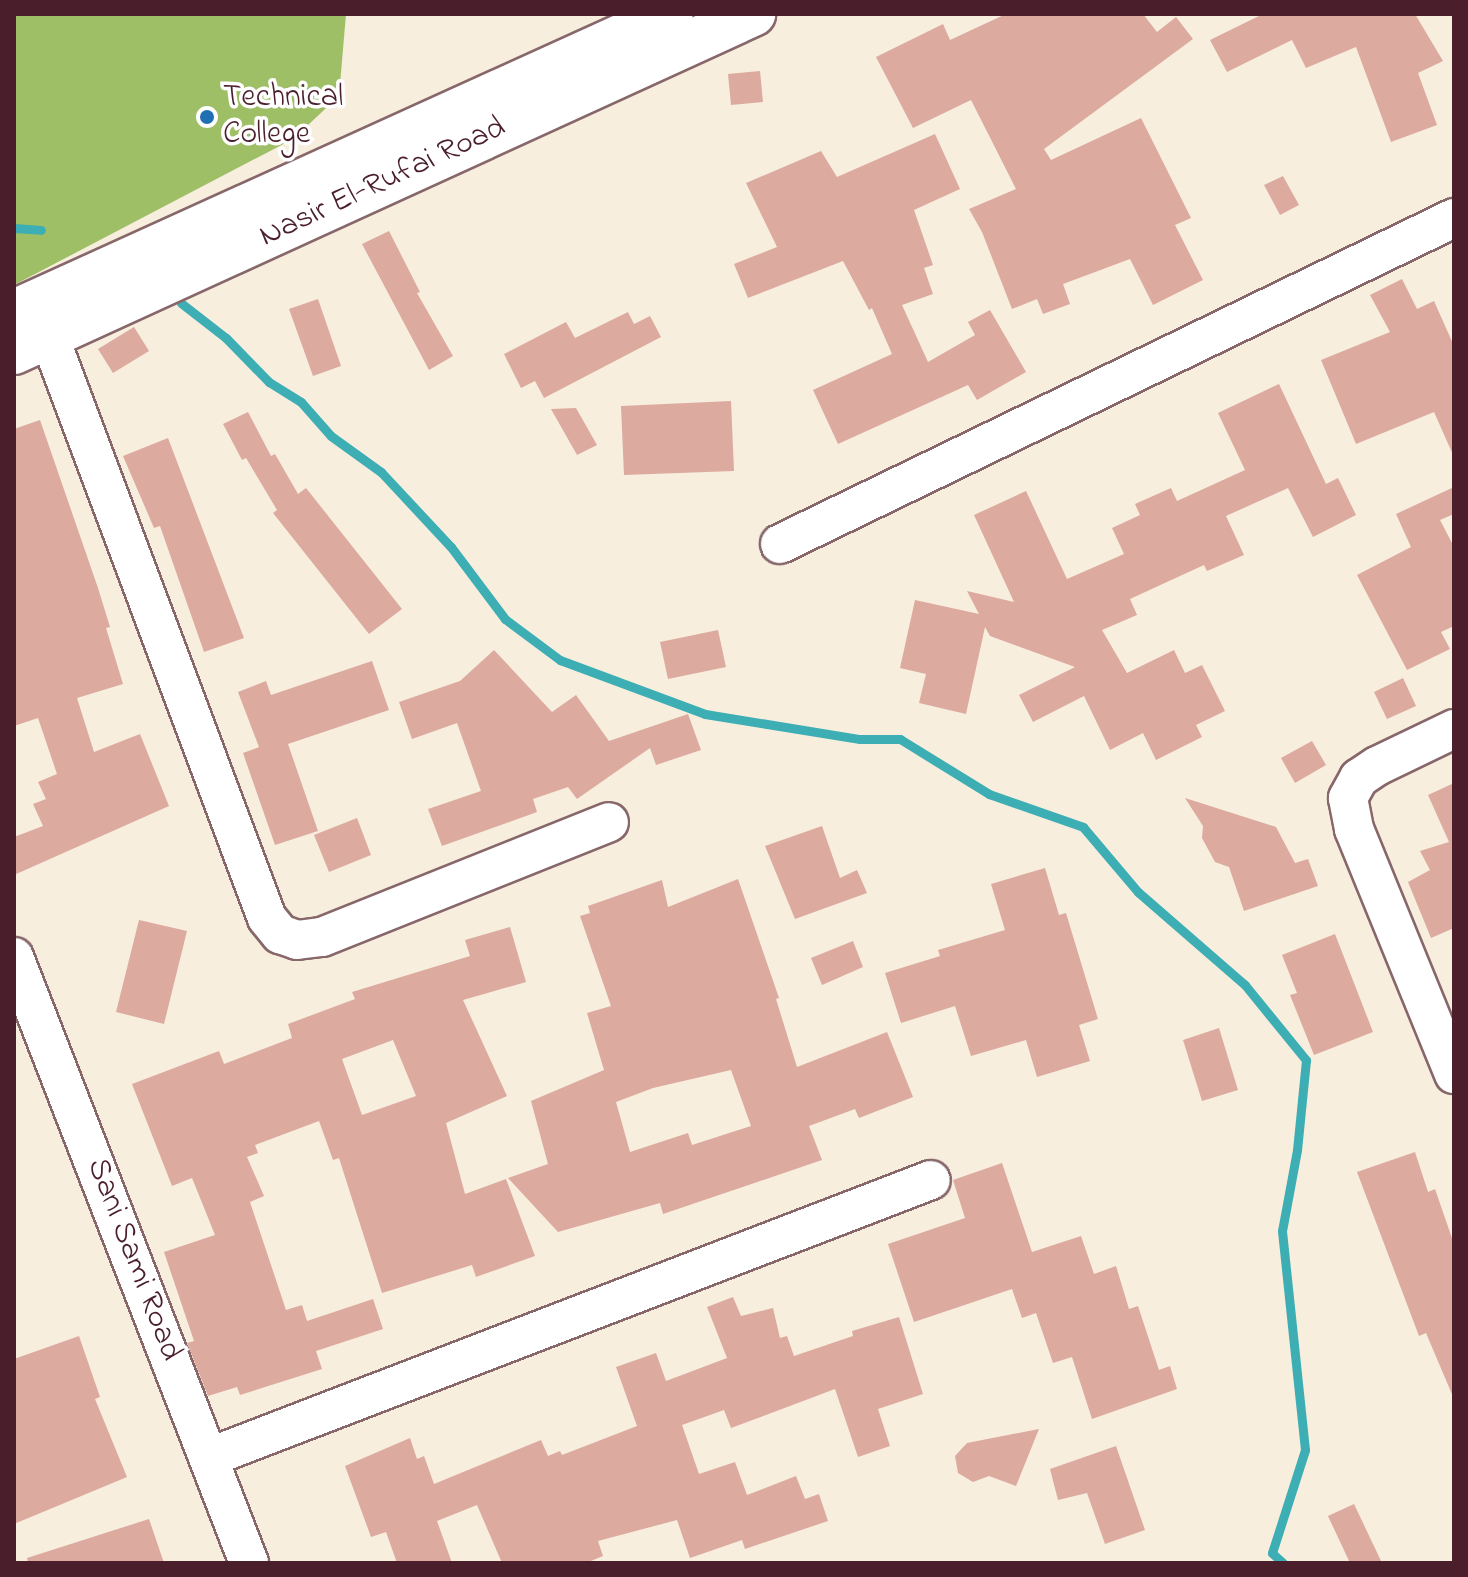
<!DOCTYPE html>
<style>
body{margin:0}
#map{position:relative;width:1468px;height:1577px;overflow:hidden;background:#f7eede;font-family:"Indie Flower",sans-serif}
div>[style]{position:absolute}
.green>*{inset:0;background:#9fbf67}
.stream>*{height:9px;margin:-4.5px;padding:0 4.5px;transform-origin:4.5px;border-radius:4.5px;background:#3daeb4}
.building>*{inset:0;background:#ddaa9f}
.roads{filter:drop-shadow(2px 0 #87676a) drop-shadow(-2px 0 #87676a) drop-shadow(0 2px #87676a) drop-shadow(0 -2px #87676a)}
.minor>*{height:38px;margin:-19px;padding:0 19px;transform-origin:19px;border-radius:19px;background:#fff}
.major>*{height:44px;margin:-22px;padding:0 22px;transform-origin:22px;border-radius:22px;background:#fff}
.dots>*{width:22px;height:22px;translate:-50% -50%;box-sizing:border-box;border:4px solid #fff;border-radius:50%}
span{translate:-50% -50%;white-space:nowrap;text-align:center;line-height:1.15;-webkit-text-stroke:7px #fff;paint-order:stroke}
.poi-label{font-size:32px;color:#4a1f2b}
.left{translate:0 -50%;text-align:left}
.street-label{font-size:32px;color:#4a1f2b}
.frame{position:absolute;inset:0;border:16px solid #4a1f2b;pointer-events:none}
</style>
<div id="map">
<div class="green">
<div style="clip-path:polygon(14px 14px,346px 14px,339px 96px,293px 139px,14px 285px)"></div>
</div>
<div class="stream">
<div style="left:14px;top:228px;width:27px;rotate:4deg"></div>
<div style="left:181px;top:303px;width:57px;rotate:37.9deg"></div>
<div style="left:226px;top:338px;width:62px;rotate:45.7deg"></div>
<div style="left:269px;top:382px;width:38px;rotate:32deg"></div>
<div style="left:301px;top:402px;width:45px;rotate:48.6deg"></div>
<div style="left:331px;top:436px;width:62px;rotate:35.8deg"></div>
<div style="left:381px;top:472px;width:103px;rotate:47deg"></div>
<div style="left:451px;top:547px;width:90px;rotate:53.1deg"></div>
<div style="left:505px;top:619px;width:69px;rotate:36.7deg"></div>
<div style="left:560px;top:660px;width:155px;rotate:20.4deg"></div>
<div style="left:705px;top:714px;width:157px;rotate:9.2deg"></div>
<div style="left:860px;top:739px;width:40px"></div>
<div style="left:900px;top:739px;width:105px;rotate:31.7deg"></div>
<div style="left:989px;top:794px;width:100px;rotate:19.3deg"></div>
<div style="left:1083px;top:827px;width:85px;rotate:49.8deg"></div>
<div style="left:1138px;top:892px;width:142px;rotate:41deg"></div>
<div style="left:1245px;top:985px;width:97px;rotate:50.9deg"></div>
<div style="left:1306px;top:1060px;width:90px;rotate:95.7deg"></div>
<div style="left:1297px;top:1150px;width:82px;rotate:100.5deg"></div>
<div style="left:1282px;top:1231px;width:220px;rotate:84deg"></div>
<div style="left:1305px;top:1450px;width:108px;rotate:107.8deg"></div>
<div style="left:1272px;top:1553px;width:15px;rotate:42deg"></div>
</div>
<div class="building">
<div style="clip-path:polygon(1006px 14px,1143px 14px,1157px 32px,1176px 17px,1193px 39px,1044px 149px,1051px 160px,1141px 118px,1191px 218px,1175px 225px,1203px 280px,1153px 305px,1130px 259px,1063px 284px,1070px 304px,1043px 314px,1037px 299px,1012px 309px,982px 232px,969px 209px,1016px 189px,971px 100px,913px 128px,876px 57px,943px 24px,950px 40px)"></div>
<div style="clip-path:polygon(1263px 14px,1415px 14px,1443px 61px,1418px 73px,1437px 125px,1391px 142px,1356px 47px,1306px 68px,1292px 40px,1227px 72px,1210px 40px)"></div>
<div style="clip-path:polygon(760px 71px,763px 102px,731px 105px,728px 74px)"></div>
<div style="clip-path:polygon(935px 134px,960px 189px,914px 210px,933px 265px,924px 268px,933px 294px,902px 305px,928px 362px,975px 335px,968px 322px,990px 310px,1026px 372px,977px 400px,968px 385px,838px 444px,813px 390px,892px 354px,872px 308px,869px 310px,843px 261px,748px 298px,734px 264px,777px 247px,746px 183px,821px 151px,837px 177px)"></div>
<div style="clip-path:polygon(1283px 176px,1299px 205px,1280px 215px,1264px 185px)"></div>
<div style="clip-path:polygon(389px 231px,420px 292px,417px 293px,453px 356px,429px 370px,362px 244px)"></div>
<div style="clip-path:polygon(1402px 279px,1417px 309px,1434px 301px,1454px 346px,1454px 457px,1434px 412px,1356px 444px,1321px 360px,1390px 332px,1370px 295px)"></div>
<div style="clip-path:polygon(318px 299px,341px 366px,313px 376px,289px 309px)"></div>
<div style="clip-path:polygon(628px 312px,634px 324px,650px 316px,661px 337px,544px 398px,535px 381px,521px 388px,504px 354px,566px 322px,575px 338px)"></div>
<div style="clip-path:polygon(134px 327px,149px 351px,113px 373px,98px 349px)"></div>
<div style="clip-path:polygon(1279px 384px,1326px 484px,1338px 478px,1356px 515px,1313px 537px,1288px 488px,1226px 516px,1244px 555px,1207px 571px,1204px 565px,1130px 599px,1137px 615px,1102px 630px,1127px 673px,1174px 650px,1185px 673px,1202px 665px,1225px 711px,1196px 725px,1202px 737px,1156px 760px,1143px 733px,1110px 750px,1084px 696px,1033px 722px,1019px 695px,1075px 667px,990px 636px,985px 627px,966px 714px,919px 703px,926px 674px,900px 668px,915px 600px,979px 614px,967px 591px,1014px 602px,974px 515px,1026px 491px,1067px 579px,1124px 554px,1112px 528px,1140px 515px,1135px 504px,1171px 488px,1177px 501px,1245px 470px,1218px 413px)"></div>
<div style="clip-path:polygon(731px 401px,734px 471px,624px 475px,621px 406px)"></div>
<div style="clip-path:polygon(576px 408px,597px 445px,577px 455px,551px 409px)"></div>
<div style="clip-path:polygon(248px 412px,271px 456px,275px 454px,298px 494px,306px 488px,402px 609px,369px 634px,273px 513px,277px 510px,246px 458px,242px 460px,223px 424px)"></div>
<div style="clip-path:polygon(40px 420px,98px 588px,110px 627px,106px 628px,123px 684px,77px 698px,94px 752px,140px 734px,169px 806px,14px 875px,14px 837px,43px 826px,33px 804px,46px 799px,38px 782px,57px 774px,38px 718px,14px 726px,14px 429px)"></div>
<div style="clip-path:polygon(168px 438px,244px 638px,204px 652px,160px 526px,154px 528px,123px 456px)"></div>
<div style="clip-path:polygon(1454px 487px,1454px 514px,1440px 520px,1454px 547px,1454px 626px,1441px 632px,1450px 649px,1407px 670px,1357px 575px,1411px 547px,1396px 514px)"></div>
<div style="clip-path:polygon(718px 630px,726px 667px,668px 679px,660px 642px)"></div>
<div style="clip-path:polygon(494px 650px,552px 712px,576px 695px,609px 741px,688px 714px,701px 750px,656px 765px,650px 748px,577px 799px,568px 787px,533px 799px,537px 812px,442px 846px,428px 809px,481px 791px,457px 723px,412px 739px,399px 702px,460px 681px)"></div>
<div style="clip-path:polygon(372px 661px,389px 710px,288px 744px,318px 831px,275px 845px,243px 753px,259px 747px,238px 692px,266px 681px,271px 695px)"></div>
<div style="clip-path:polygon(1403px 678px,1416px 706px,1387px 719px,1374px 692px)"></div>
<div style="clip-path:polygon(1312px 741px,1326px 765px,1295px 783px,1281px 758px)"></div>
<div style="clip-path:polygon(1454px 783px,1454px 928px,1431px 938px,1408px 882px,1430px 870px,1420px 851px,1449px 842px,1428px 795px)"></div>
<div style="clip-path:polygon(1185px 798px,1276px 827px,1295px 863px,1308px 859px,1318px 886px,1244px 911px,1229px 867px,1215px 862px,1202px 838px,1203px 826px)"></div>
<div style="clip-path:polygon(357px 818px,371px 855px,329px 872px,314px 835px)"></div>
<div style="clip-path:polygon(822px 826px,840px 878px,857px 870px,867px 893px,795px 919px,765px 846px)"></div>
<div style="clip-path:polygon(1045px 868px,1059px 915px,1066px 913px,1098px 1019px,1079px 1025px,1090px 1061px,1037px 1077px,1026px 1040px,971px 1056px,955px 1006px,901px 1023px,885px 973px,940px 956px,938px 950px,1005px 930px,991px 884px)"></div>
<div style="clip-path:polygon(evenodd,738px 879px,779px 998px,776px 999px,797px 1067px,887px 1032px,913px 1097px,859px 1118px,855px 1109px,809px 1126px,822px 1160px,663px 1214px,660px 1203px,558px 1232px,508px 1178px,548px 1164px,531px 1101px,604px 1070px,587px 1013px,611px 1006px,580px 916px,590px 913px,588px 906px,662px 880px,668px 907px,738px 879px,731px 1070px,751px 1126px,692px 1145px,688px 1133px,630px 1152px,616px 1102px,653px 1088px,731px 1070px)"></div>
<div style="clip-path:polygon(139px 920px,187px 931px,164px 1024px,116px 1012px)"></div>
<div style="clip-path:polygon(evenodd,510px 927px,526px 982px,463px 1000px,507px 1096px,446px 1123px,465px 1194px,506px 1179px,535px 1256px,476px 1277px,472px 1265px,382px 1293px,339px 1158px,333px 1160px,319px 1121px,255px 1145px,258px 1153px,247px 1157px,264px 1196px,250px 1202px,286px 1310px,302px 1305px,307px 1321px,373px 1299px,383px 1329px,316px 1351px,322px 1369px,240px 1395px,237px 1387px,208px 1396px,187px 1343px,194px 1341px,164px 1252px,215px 1235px,192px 1178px,172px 1186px,132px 1084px,219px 1051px,224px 1064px,292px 1038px,288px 1024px,355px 999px,352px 992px,470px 956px,465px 940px,510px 927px,393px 1040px,416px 1096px,362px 1115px,342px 1059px,393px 1040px)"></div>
<div style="clip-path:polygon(1335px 934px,1373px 1032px,1314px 1055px,1290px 995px,1297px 993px,1282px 955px)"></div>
<div style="clip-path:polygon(853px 941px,863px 967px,822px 985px,811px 958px)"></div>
<div style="clip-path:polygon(1219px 1028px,1238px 1090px,1202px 1101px,1183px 1040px)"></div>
<div style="clip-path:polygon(1415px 1152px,1428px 1192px,1435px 1189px,1454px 1244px,1454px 1399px,1426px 1333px,1419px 1336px,1357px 1172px)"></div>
<div style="clip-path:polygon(1002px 1163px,1032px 1252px,1081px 1236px,1094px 1274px,1116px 1266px,1129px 1309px,1138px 1306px,1159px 1370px,1170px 1366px,1177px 1389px,1092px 1419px,1072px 1357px,1053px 1363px,1036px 1313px,1022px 1318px,1012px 1289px,914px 1322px,888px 1244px,965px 1218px,953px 1180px)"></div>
<div style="clip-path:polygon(733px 1297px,741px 1316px,773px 1308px,780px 1338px,787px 1336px,794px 1356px,853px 1336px,852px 1331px,899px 1317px,923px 1394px,878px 1409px,890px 1446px,858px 1457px,835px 1389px,731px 1428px,724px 1410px,682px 1425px,699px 1474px,735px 1462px,747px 1495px,796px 1476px,805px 1499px,819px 1494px,828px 1521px,745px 1549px,742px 1540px,690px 1558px,677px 1520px,598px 1541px,603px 1556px,586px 1563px,502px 1563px,477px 1505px,437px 1521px,452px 1563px,397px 1563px,386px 1532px,371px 1537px,345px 1466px,410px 1438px,417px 1459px,424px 1456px,434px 1484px,541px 1440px,548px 1456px,560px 1451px,562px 1455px,637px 1426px,616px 1367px,656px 1353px,666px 1381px,727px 1358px,707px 1307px)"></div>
<div style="clip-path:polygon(79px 1336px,100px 1397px,95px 1399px,127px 1477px,14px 1524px,14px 1359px)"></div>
<div style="clip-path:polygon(1039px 1429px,1016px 1486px,989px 1476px,973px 1482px,958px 1473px,955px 1456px,967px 1443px)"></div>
<div style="clip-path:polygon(1116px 1446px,1145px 1530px,1105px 1544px,1087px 1493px,1058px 1500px,1050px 1469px)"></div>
<div style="clip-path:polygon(1354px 1504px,1382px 1563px,1350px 1563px,1328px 1516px)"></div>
<div style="clip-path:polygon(149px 1519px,164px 1563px,28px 1563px,27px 1558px)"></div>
</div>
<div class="roads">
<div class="minor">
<div style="left:49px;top:336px;width:621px;rotate:69.47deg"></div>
<div style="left:267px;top:918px;width:21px;rotate:51deg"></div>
<div style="left:280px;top:934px;width:18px;rotate:19deg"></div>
<div style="left:297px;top:940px;width:25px;rotate:-7deg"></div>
<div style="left:322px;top:937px;width:309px;rotate:-21.8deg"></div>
<div style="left:780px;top:544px;width:749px;rotate:-25.81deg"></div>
<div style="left:1454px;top:729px;width:85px;rotate:154.3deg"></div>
<div style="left:1377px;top:766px;width:22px;rotate:146deg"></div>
<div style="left:1359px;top:778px;width:23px;rotate:119deg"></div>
<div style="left:1348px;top:798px;width:32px;rotate:79deg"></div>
<div style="left:1354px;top:829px;width:265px;rotate:67.8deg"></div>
<div style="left:14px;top:957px;width:650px;rotate:68.8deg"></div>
<div style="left:210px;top:1457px;width:772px;rotate:-21.02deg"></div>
</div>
<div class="major">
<div style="left:14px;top:312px;width:721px;rotate:-24.4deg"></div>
<div style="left:14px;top:352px;width:813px;rotate:-24.58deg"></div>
</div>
</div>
<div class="dots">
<div style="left:207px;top:117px;background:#1f6fb2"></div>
</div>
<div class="poi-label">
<span class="left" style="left:223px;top:117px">Technical<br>College</span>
</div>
<div class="street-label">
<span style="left:383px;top:183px;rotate:-25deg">Nasir El-Rufai Road</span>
<span style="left:133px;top:1260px;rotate:69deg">Sani Sami Road</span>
</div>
<div class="frame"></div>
</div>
